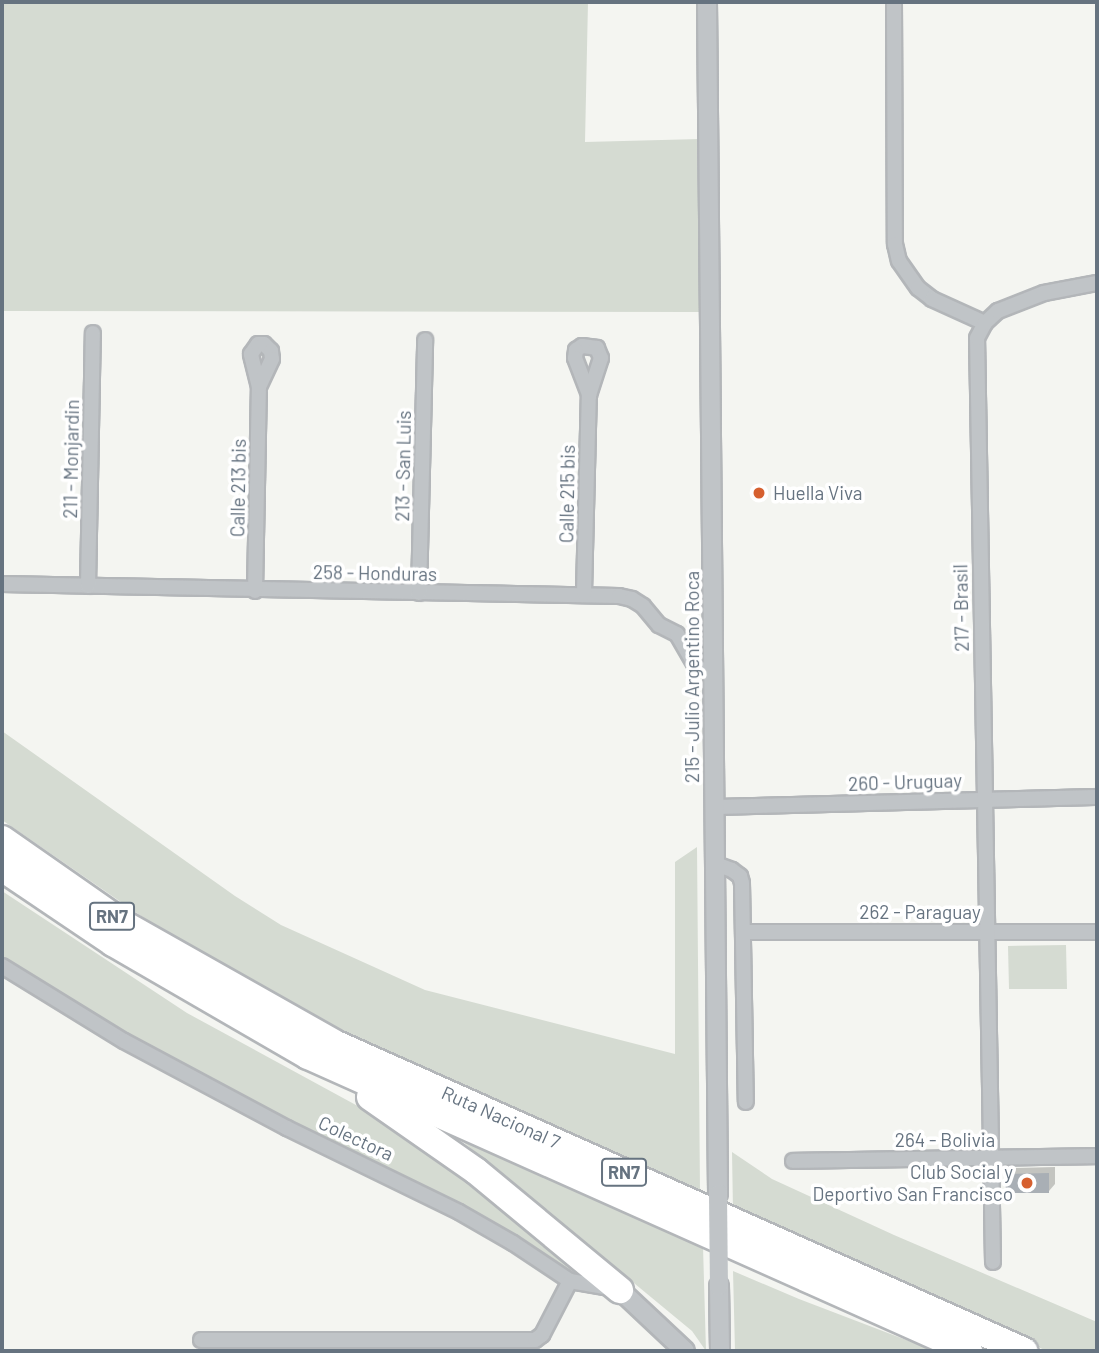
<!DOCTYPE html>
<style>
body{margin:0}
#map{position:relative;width:1099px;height:1353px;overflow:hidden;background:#f4f5f1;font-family:Barlow,sans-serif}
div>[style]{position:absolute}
.green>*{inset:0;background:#d5dbd2}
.shadow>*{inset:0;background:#0003}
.building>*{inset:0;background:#a9afb5}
.roads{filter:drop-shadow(2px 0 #b3b6b9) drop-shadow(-2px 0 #b3b6b9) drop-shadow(0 2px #b3b6b9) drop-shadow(0 -2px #b3b6b9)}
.minor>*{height:14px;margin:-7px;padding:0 7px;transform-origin:7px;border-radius:7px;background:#c0c4c7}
.tertiary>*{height:18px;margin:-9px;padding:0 9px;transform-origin:9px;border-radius:9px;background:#c0c4c7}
.motorway>*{height:26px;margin:-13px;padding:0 13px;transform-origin:13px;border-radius:13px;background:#fff}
.tertiary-bridge>*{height:18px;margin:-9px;padding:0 9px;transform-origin:9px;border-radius:9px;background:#c0c4c7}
.dots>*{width:19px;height:19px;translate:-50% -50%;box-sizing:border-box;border:4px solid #fff;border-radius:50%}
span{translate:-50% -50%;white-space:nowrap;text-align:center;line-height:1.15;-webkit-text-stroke:7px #fff;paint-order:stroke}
.shield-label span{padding:2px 5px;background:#fff;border:2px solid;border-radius:5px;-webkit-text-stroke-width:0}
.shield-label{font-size:18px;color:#667380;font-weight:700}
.street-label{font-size:19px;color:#667380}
.poi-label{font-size:19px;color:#667380}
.left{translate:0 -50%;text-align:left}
.right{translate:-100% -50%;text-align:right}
.frame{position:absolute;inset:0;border:4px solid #667380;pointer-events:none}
</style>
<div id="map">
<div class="green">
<div style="clip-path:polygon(2px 2px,588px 2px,585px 142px,700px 139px,700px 312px,2px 311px)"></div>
<div style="clip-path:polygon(2px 731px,235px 896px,281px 925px,425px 990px,675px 1054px,675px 862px,697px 847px,700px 1191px,347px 1034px,160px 929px,2px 820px)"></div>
<div style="clip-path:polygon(2px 891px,187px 1013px,422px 1141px,556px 1250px,575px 1275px,557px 1267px,518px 1236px,464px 1206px,219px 1084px,128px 1035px,12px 964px,2px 957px)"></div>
<div style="clip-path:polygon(1066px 945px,1067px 989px,1009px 989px,1008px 946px)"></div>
<div style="clip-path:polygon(439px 1122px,703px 1246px,706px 1351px,692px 1331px)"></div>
<div style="clip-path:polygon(732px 1152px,772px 1179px,894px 1235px,1097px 1322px,1097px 1351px,1047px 1351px,733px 1211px)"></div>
<div style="clip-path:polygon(733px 1271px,799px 1299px,935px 1351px,735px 1351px)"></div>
</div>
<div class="shadow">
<div style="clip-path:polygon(1055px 1167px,1055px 1184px,1049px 1191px,1007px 1174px,1014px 1168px)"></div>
</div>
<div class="building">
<div style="clip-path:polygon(1049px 1173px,1049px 1193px,1006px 1193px,1005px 1174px)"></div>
</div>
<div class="roads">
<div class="minor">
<div style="left:894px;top:2px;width:242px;rotate:89.8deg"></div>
<div style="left:895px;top:244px;width:17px;rotate:77deg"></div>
<div style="left:899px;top:261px;width:33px;rotate:55deg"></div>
<div style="left:918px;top:288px;width:18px;rotate:38deg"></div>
<div style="left:932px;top:299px;width:58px;rotate:24.4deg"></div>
<div style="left:2px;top:584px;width:617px;rotate:1.11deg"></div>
<div style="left:619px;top:596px;width:13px;rotate:13deg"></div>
<div style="left:632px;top:599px;width:13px;rotate:32deg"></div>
<div style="left:643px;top:606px;width:25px;rotate:50deg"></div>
<div style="left:659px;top:625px;width:20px;rotate:27deg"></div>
<div style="left:677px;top:634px;width:39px;rotate:60deg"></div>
<div style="left:697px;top:668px;width:16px;rotate:14deg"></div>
<div style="left:88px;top:586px;width:253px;rotate:-88.9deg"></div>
<div style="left:255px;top:591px;width:204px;rotate:-88.9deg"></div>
<div style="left:259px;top:387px;width:34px;rotate:-104deg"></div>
<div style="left:251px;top:354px;width:12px;rotate:-55deg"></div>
<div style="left:258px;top:344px;width:6px"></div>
<div style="left:264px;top:344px;width:10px;rotate:45deg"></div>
<div style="left:271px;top:351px;width:8px;rotate:83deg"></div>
<div style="left:272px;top:359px;width:31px;rotate:115deg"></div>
<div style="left:419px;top:593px;width:253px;rotate:-88.6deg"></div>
<div style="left:584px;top:593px;width:198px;rotate:-88.6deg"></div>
<div style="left:589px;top:395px;width:39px;rotate:-72deg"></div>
<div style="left:601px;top:358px;width:11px;rotate:-112deg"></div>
<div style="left:597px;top:348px;width:15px;rotate:-172deg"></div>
<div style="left:582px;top:346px;width:7px;rotate:146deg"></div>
<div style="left:576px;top:350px;width:8px;rotate:97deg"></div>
<div style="left:575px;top:358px;width:40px;rotate:69deg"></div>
<div style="left:714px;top:807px;width:383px;rotate:-1.5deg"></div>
<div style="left:713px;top:863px;width:20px;rotate:20deg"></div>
<div style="left:732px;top:870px;width:10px;rotate:37deg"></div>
<div style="left:740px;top:876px;width:7px;rotate:74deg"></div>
<div style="left:742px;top:883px;width:219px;rotate:89deg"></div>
<div style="left:743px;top:932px;width:354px"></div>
<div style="left:2px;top:966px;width:143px;rotate:31.6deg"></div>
<div style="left:124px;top:1041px;width:185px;rotate:28.1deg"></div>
<div style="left:287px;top:1128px;width:191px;rotate:26deg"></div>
<div style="left:459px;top:1212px;width:62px;rotate:29.9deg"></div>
<div style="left:513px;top:1243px;width:69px;rotate:33.7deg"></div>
<div style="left:570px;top:1281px;width:41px;rotate:9.9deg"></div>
<div style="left:793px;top:1161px;width:304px;rotate:-0.9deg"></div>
<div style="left:993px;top:1262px;width:924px;rotate:-90.99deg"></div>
<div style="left:977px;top:338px;width:17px;rotate:-62deg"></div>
<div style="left:985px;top:323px;width:18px;rotate:-43deg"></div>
<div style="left:998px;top:311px;width:49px;rotate:-21.4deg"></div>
<div style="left:1044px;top:293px;width:54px;rotate:-10.7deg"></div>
<div style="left:201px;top:1340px;width:334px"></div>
<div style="left:535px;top:1340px;width:9px;rotate:-36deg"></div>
<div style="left:542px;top:1335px;width:61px;rotate:-62.6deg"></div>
</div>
<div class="tertiary">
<div style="left:707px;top:2px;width:1192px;rotate:89.47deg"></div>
<div style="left:719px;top:1286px;width:65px;rotate:89.1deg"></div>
<div style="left:620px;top:1290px;width:89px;rotate:43.2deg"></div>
</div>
<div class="motorway">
<div style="left:2px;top:839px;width:149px;rotate:34.9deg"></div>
<div style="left:124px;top:924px;width:241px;rotate:29.5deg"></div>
<div style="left:334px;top:1043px;width:756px;rotate:24.05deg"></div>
<div style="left:2px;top:868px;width:134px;rotate:34deg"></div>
<div style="left:113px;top:943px;width:225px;rotate:30.1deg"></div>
<div style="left:308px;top:1056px;width:724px;rotate:24.05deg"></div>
<div style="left:370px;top:1097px;width:129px;rotate:34.9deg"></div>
<div style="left:476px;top:1171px;width:187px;rotate:39.6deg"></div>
</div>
</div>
<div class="tertiary-bridge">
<div style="left:718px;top:1194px;width:92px;rotate:89.4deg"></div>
</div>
<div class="dots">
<div style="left:759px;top:493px;background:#d6602f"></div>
<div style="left:1027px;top:1183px;background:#d6602f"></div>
</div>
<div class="shield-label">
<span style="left:112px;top:916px">RN7</span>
<span style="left:624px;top:1172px">RN7</span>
</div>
<div class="street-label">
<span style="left:71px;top:459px;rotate:-89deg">211 - Monjardin</span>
<span style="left:403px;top:466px;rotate:-89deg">213 - San Luis</span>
<span style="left:238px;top:488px;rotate:-89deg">Calle 213 bis</span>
<span style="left:567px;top:494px;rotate:-89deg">Calle 215 bis</span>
<span style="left:375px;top:573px;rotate:1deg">258 - Honduras</span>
<span style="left:961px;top:608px;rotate:-91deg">217 - Brasil</span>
<span style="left:692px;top:677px;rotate:-90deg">215 - Julio Argentino Roca</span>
<span style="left:905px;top:782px;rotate:-2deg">260 - Uruguay</span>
<span style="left:920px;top:912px">262 - Paraguay</span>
<span style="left:501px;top:1117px;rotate:24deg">Ruta Nacional 7</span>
<span style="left:356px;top:1138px;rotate:25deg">Colectora</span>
<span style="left:945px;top:1140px">264 - Bolivia</span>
</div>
<div class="poi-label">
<span class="left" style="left:773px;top:493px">Huella Viva</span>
<span class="right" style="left:1013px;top:1183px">Club Social y<br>Deportivo San Francisco</span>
</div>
<div class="frame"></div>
</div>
